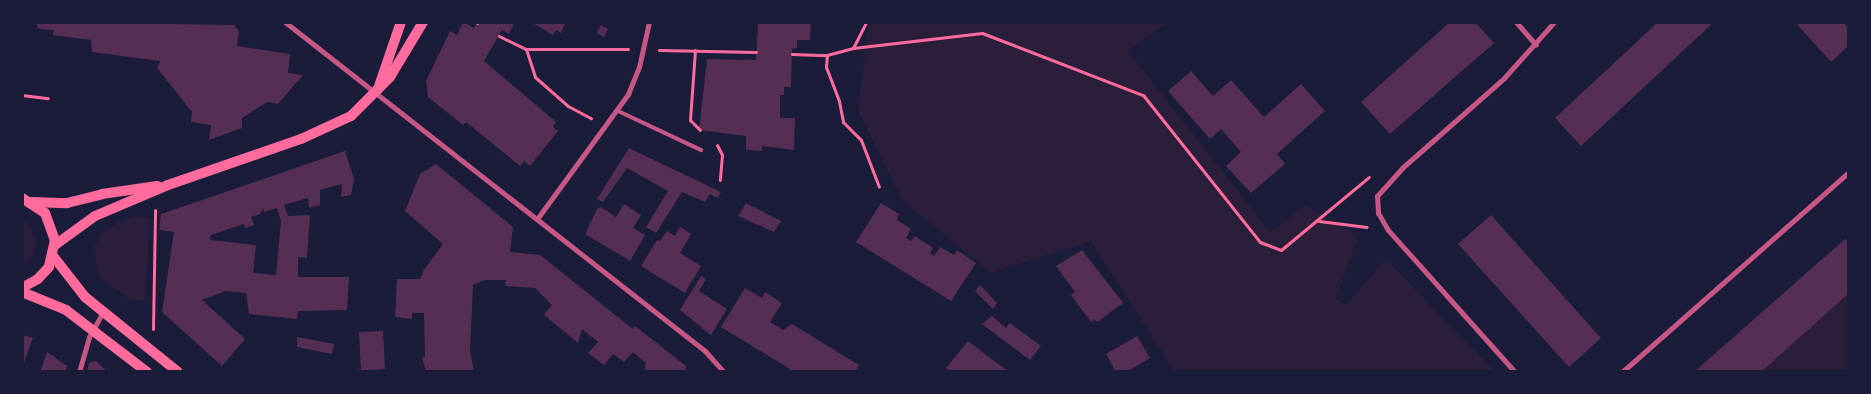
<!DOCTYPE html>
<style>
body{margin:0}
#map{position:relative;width:1871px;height:394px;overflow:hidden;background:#1b1b3a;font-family:"IBM Plex Sans",sans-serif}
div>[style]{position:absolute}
.green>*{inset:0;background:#2a1e3b}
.building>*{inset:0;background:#542f53}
.path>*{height:3px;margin:-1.5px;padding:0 1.5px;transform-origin:1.5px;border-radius:1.5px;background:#ff6b9d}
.service>*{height:4px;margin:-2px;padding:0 2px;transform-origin:2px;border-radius:2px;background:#c65784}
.minor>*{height:5px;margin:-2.5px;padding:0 2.5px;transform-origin:2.5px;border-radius:2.5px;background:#c65784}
.secondary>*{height:10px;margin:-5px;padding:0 5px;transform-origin:5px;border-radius:5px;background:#ff6b9d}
span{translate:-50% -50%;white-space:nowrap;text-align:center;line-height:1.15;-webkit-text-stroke:4px #1b1b3a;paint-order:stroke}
.frame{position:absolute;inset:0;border:24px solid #1b1b3a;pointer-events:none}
</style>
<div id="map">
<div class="green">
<div style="clip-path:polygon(869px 23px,1168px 23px,1128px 51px,1270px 232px,1306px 205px,1349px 231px,1357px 239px,1336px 299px,1346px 305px,1386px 259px,1494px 371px,1174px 371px,1091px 241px,991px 273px,902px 200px,858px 110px)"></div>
<div style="clip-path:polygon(136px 216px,150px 218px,145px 300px,131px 300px,99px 277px,94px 248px,100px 234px,117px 223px)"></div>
<div style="clip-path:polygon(23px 220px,31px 228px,36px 242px,33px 256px,23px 266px)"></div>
<div style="clip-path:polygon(1848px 294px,1848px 371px,1761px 371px)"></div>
</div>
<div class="building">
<div style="clip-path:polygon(35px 22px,234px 25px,239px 31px,237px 46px,290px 54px,288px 73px,303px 75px,278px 104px,267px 102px,242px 118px,242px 128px,209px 140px,211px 125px,191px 122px,192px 112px,157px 68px,160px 61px,92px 52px,91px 40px,53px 35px,54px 30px,39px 29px)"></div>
<div style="clip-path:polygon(463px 22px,474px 28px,477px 22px,515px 22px,509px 34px,502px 30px,484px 61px,556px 122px,553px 127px,558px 131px,530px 166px,524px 161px,520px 166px,466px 122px,463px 125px,428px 97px,426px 81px,450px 31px,457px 35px)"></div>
<div style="clip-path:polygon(531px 22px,566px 22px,561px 33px,556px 30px,553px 35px)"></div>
<div style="clip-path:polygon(758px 22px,811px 22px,810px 40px,797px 40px,797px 48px,792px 49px,791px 87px,784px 87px,784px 95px,780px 95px,780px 118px,795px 118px,794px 150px,762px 146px,762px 151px,746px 150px,746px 136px,699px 130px,707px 59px,756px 60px)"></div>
<div style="clip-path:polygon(1450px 22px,1475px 22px,1494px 43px,1390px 134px,1361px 102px)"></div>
<div style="clip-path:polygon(1658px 22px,1714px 22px,1581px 146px,1555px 118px)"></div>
<div style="clip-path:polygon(1795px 22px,1843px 22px,1848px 28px,1848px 46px,1831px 62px)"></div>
<div style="clip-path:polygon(601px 25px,608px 29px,604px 37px,597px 33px)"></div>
<div style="clip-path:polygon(1191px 71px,1213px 96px,1231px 80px,1264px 117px,1301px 84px,1325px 111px,1277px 154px,1285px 164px,1251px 193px,1226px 166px,1241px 152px,1221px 129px,1210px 139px,1168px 91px)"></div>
<div style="clip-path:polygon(629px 148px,658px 162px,721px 192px,718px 198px,710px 194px,705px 202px,682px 192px,656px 233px,646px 227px,668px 191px,627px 168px,603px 202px,597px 199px)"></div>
<div style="clip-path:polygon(evenodd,345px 151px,354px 179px,351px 195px,341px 197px,342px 184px,320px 190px,320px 205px,309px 208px,308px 198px,284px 205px,288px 216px,310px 215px,307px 258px,298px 257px,298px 277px,349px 277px,347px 310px,298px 311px,297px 319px,249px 314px,246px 293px,225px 291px,202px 300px,245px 339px,222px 366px,162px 312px,174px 232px,159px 230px,161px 214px,345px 151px,263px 208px,264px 212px,277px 208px,281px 221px,276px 275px,253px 273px,256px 245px,210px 240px,211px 235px,244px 224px,245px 228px,254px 225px,251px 217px,260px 214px,263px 208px)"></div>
<div style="clip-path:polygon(436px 164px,513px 227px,510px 252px,540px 255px,633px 329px,635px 326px,686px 366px,685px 372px,644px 372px,646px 363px,633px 352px,624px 362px,613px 354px,604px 365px,588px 353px,598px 342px,582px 329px,578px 343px,544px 315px,552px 305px,535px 288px,505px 286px,506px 280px,484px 280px,473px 285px,470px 351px,474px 372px,426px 371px,422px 358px,425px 357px,424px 313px,412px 313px,412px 319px,395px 317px,397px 279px,420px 279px,424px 270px,443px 244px,405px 211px,420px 174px)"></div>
<div style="clip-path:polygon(746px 203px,781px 221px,774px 232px,738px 216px)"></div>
<div style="clip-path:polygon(881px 203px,899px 214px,897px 220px,911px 229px,906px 238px,911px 241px,915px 236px,933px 248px,930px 253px,934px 256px,940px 247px,954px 255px,957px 250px,976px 263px,951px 301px,856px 242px)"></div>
<div style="clip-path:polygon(624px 204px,641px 215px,633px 228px,645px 235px,630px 261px,585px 234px,597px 209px,601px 207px,616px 217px)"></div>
<div style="clip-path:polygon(1491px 215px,1601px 338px,1569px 367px,1458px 244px)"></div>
<div style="clip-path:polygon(680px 227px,691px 234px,680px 253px,701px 266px,685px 293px,641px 266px,657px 240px,660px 241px,667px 231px,675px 236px)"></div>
<div style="clip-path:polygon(1845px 239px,1848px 242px,1848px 294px,1761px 372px,1694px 372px)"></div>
<div style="clip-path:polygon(1082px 250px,1123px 303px,1097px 322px,1095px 319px,1091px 322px,1071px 295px,1075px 292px,1056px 266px)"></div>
<div style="clip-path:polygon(701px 276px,706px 279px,699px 291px,727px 309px,711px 335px,680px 310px)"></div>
<div style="clip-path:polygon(980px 285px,997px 303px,993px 309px,975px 291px)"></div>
<div style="clip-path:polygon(745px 288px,762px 298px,765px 292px,782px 303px,770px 322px,783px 330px,792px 324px,859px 365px,855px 372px,788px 372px,790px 369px,721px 327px)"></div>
<div style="clip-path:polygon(992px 316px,1006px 328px,1010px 323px,1041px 346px,1030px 360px,982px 324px)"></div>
<div style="clip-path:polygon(383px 331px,385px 369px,348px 372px,361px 369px,359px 332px)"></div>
<div style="clip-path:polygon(22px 335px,33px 338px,23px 365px,22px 365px)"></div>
<div style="clip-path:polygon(1137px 336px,1150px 358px,1126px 372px,1116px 372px,1106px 354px)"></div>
<div style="clip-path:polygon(297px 337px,334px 344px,332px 354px,297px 347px)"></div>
<div style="clip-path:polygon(968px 341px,985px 354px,1009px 372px,951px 372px,946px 368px)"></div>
<div style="clip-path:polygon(47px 352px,67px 366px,65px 372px,40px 372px)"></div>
<div style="clip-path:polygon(96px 361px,108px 372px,87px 372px,89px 363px)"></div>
</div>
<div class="path">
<div style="left:477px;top:22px;width:1px;rotate:90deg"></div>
<div style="left:499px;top:36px;width:30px;rotate:26deg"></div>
<div style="left:526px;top:49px;width:102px"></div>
<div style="left:853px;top:48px;width:29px;rotate:-63deg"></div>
<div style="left:526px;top:49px;width:29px;rotate:72deg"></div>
<div style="left:535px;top:77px;width:44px;rotate:41.3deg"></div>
<div style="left:568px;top:106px;width:26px;rotate:28deg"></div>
<div style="left:659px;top:50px;width:97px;rotate:1.2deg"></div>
<div style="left:695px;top:50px;width:70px;rotate:94.1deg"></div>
<div style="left:690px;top:120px;width:14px;rotate:45deg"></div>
<div style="left:792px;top:54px;width:35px;rotate:2deg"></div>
<div style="left:827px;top:55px;width:27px;rotate:-15deg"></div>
<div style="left:853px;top:48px;width:130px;rotate:-6.6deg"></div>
<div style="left:982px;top:33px;width:173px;rotate:21.1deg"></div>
<div style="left:1143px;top:95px;width:188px;rotate:51.5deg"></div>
<div style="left:1260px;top:242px;width:22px;rotate:21deg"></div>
<div style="left:1281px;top:250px;width:114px;rotate:-39.7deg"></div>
<div style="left:827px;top:55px;width:12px;rotate:95deg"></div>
<div style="left:826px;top:67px;width:36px;rotate:69deg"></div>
<div style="left:839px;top:101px;width:21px;rotate:79deg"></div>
<div style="left:843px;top:122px;width:25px;rotate:45deg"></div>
<div style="left:861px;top:140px;width:50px;rotate:69deg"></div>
<div style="left:22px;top:95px;width:26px;rotate:7deg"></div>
<div style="left:717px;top:145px;width:11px;rotate:63deg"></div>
<div style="left:722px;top:155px;width:25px;rotate:95deg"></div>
<div style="left:1319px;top:221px;width:48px;rotate:7.1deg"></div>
<div style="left:153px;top:329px;width:119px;rotate:-89deg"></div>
</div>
<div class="service">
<div style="left:618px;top:111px;width:92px;rotate:25.2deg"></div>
</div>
<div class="minor">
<div style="left:285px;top:22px;width:534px;rotate:38.07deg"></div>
<div style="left:705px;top:351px;width:28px;rotate:48deg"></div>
<div style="left:1516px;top:22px;width:30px;rotate:49deg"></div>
<div style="left:537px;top:219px;width:155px;rotate:-53.9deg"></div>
<div style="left:628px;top:94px;width:29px;rotate:-68deg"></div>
<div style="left:639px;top:67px;width:46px;rotate:-77.5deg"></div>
<div style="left:79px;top:372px;width:36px;rotate:-74deg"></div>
<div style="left:89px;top:337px;width:29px;rotate:-61deg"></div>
<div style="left:1515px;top:372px;width:191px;rotate:-131.8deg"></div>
<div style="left:1388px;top:230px;width:20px;rotate:-120deg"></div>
<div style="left:1378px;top:213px;width:17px;rotate:-93deg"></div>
<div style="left:1377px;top:196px;width:38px;rotate:-48deg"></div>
<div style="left:1402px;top:168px;width:136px;rotate:-41.4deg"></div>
<div style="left:1504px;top:78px;width:75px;rotate:-48.2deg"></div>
<div style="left:1622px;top:372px;width:301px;rotate:-41.4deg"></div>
</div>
<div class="secondary">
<div style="left:378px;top:89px;width:71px;rotate:-71.1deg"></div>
<div style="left:22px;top:198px;width:27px;rotate:33deg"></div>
<div style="left:45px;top:213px;width:29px;rotate:70deg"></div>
<div style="left:55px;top:240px;width:28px;rotate:103deg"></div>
<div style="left:49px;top:267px;width:16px;rotate:133deg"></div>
<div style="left:38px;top:279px;width:18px;rotate:151deg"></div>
<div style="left:32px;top:202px;width:35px;rotate:2deg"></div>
<div style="left:67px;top:203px;width:36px;rotate:-14deg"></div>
<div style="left:102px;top:194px;width:56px;rotate:-8.3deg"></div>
<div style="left:55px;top:245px;width:49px;rotate:-35.9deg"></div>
<div style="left:95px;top:216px;width:79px;rotate:-23deg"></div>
<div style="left:168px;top:185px;width:141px;rotate:-19.1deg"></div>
<div style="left:301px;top:139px;width:55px;rotate:-24.7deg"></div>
<div style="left:351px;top:116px;width:55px;rotate:-45deg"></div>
<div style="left:390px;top:77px;width:64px;rotate:-59deg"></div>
<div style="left:53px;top:256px;width:52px;rotate:52deg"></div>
<div style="left:85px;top:297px;width:119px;rotate:38.9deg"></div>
<div style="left:22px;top:292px;width:48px;rotate:22.2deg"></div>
<div style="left:66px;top:310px;width:102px;rotate:37.4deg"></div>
</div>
<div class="frame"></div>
</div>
